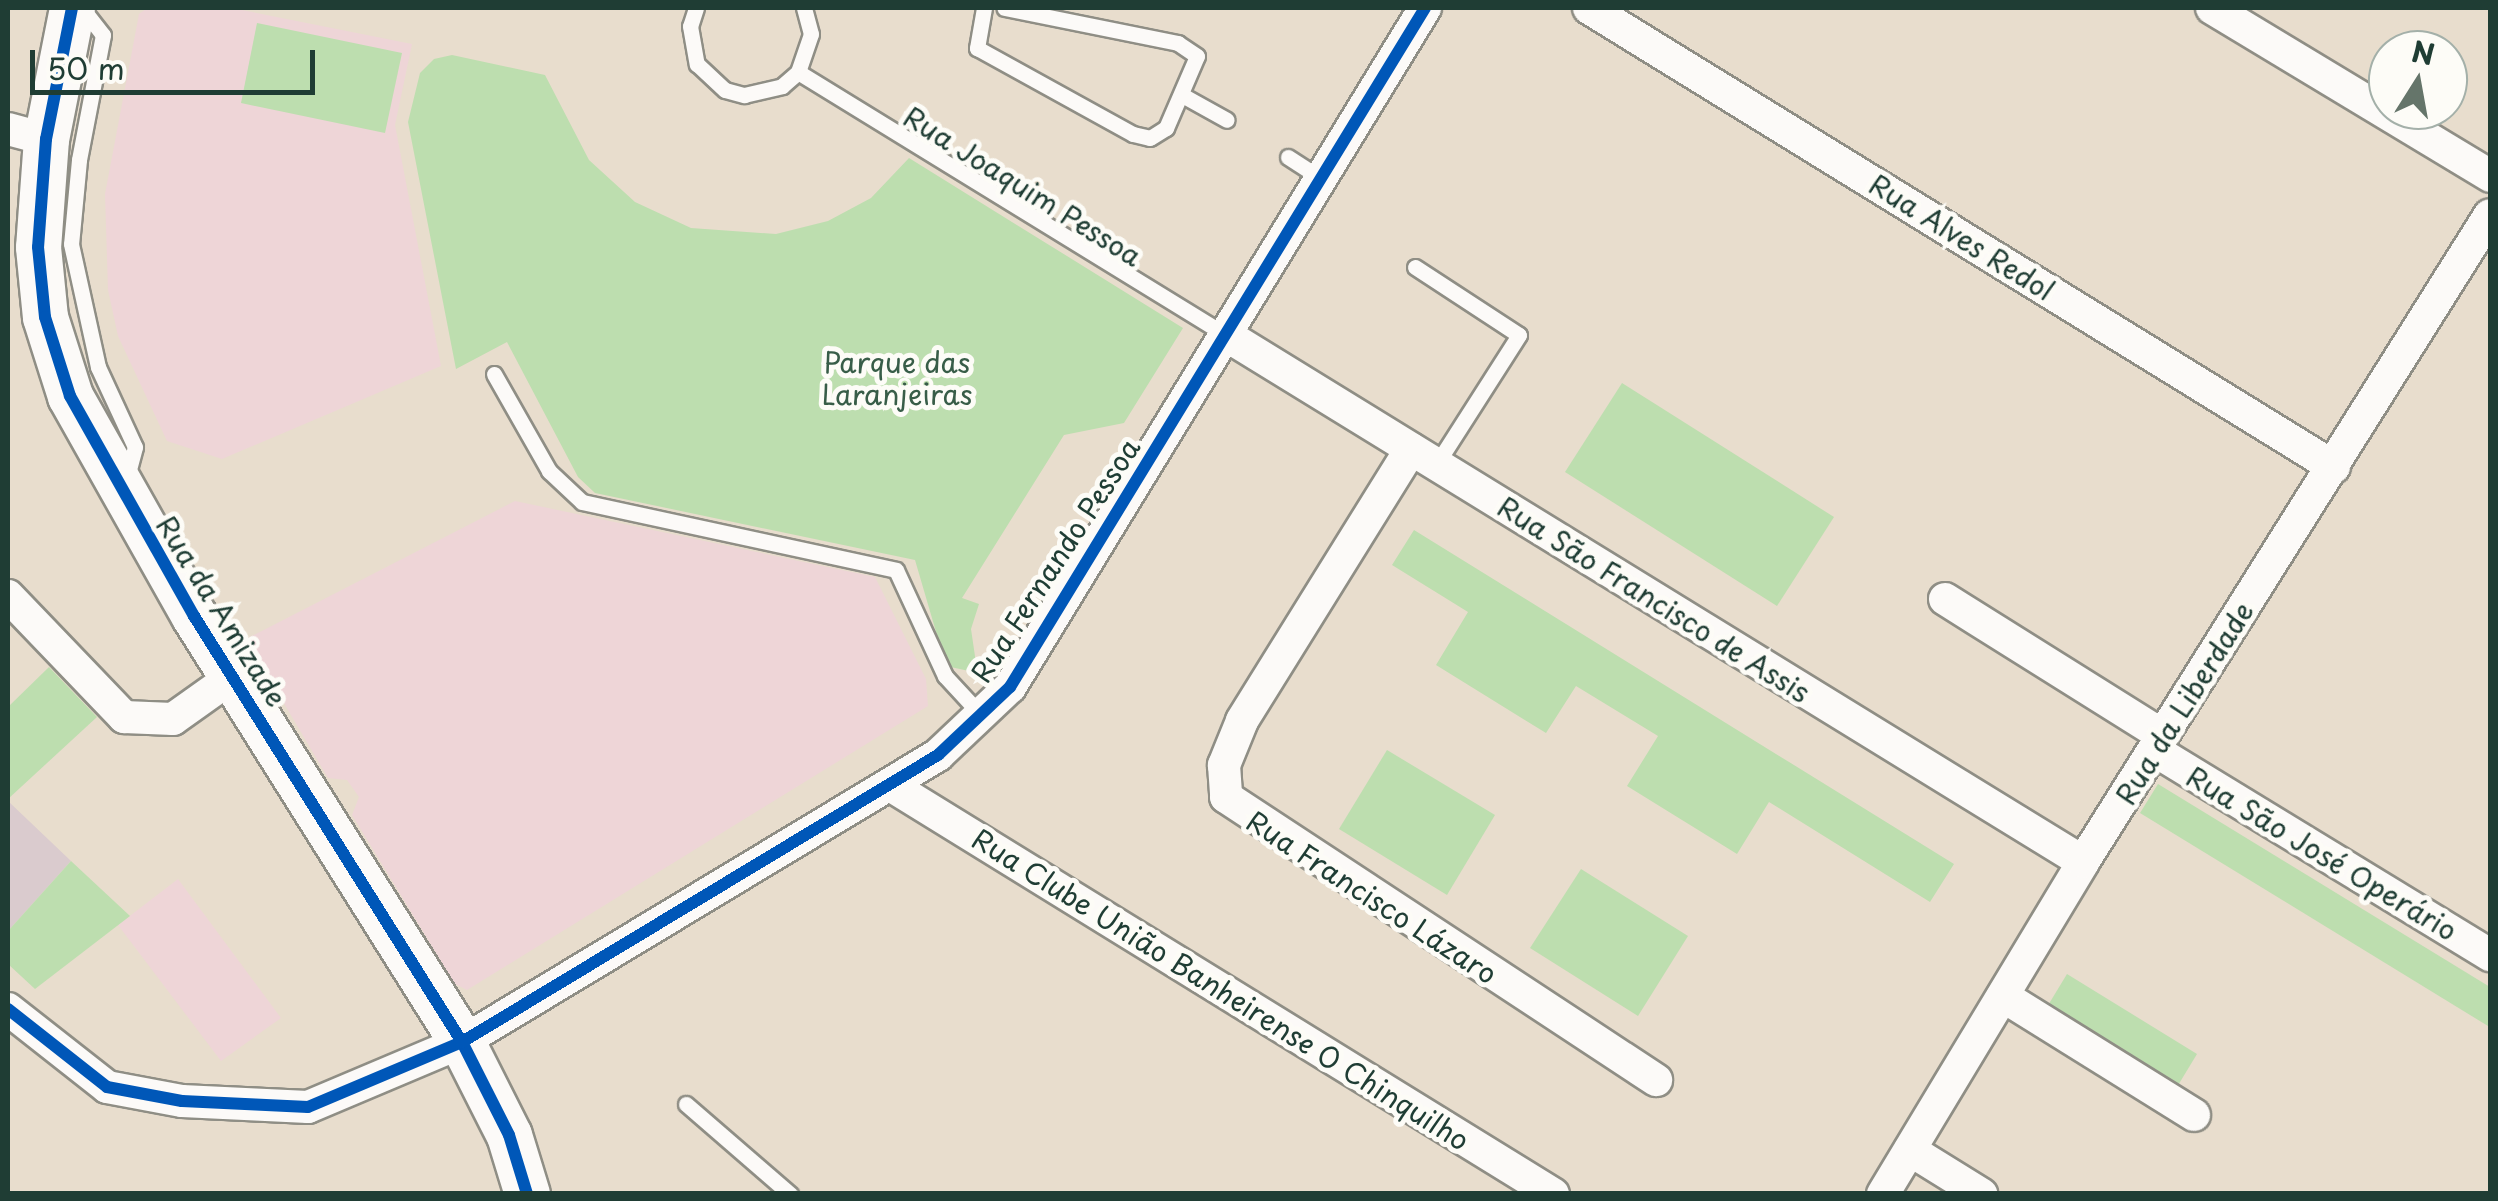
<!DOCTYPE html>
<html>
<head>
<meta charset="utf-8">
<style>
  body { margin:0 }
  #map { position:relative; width:2498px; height:1201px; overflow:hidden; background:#e8ddcd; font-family:"Playpen Sans",sans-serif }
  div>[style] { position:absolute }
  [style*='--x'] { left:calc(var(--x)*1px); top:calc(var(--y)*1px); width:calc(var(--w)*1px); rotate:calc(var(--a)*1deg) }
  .built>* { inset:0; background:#eed5d7 }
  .industrial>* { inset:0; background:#dacbce }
  .green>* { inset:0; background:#bddeaf }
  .roads { filter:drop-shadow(2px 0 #8f8e85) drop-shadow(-2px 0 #8f8e85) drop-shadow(0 2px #8f8e85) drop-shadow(0 -2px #8f8e85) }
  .lane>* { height:15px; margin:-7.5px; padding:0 7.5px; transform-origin:7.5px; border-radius:7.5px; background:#fcfaf8 }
  .street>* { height:32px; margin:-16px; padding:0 16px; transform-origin:16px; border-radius:16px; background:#fcfaf8 }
  .secondary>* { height:45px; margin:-22.5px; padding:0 22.5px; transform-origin:22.5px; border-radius:22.5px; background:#fcfaf8 }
  .cycleway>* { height:12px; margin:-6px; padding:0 6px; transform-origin:6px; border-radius:6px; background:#0057b8 }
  span { translate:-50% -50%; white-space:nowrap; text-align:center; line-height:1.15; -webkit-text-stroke:10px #fdfcf7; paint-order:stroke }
  .street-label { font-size:28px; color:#1f3d34 }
  .park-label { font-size:28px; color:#385d48 }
  .frame { position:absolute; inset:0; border:10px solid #1f3d34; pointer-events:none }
  .north { position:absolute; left:2368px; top:30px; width:100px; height:100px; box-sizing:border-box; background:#fdfcf7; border:2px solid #a4b0a9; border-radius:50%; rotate:11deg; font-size:28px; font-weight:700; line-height:40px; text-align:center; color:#1f3d34 }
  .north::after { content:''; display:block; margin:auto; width:35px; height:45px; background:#65756a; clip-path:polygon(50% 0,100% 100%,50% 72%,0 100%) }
  .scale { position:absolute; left:30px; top:50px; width:285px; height:45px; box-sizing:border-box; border:5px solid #1f3d34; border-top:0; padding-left:12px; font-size:30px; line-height:35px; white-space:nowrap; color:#1f3d34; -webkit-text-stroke:8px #fdfcf7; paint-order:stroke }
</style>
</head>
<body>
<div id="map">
  <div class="built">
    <i style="clip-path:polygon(147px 8px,232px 8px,412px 44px,395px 125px,441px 366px,222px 459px,167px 441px,118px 336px,108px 290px,105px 194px,139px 14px)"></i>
    <i style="clip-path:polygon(515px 501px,875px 577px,926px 679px,928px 706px,467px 990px,455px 984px,352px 815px,359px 797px,347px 780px,328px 778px,246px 639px)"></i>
    <i style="clip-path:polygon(178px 879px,281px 1018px,221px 1061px,118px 925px)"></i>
  </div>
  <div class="industrial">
    <i style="clip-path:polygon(8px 801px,71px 861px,8px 931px)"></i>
  </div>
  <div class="green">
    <i style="clip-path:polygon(257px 23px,402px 53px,385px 133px,241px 103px)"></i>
    <i style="clip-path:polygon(452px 55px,545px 75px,589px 160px,635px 202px,691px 228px,776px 234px,828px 221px,871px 198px,909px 158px,1183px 328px,1124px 423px,1064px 435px,962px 598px,979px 604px,971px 629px,976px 663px,969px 671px,946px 666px,915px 560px,595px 493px,578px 477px,507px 342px,456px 369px,408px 122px,420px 73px,434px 59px)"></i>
    <i style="clip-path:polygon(1622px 383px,1834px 517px,1777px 606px,1565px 472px)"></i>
    <i style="clip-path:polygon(1414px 530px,1954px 864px,1930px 902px,1769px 802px,1737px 854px,1627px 786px,1658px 736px,1576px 686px,1546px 733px,1436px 665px,1468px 612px,1392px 565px)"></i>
    <i style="clip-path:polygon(49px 667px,97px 717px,8px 799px,8px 707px)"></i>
    <i style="clip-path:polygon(1387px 750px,1495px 815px,1447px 895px,1339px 829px)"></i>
    <i style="clip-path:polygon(2158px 784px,2490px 987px,2488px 1026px,2140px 813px)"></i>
    <i style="clip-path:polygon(71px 861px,130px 916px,35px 989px,8px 964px,8px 931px)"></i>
    <i style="clip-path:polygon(1581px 869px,1688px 936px,1638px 1016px,1530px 948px)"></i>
    <i style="clip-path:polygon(2067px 974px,2197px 1054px,2177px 1087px,2047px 1007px)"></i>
  </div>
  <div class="roads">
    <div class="lane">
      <i style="--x:82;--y:8;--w:34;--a:52"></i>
      <i style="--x:103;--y:35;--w:127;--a:100.9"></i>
      <i style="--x:79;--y:160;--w:84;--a:95.4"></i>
      <i style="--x:71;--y:244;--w:126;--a:77.6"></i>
      <i style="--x:98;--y:367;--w:88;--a:65.2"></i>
      <i style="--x:135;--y:447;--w:31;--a:105"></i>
      <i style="--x:696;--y:8;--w:19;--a:108"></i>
      <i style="--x:690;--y:26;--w:39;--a:80"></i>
      <i style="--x:697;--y:64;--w:38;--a:43"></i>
      <i style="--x:725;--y:90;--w:20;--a:15"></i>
      <i style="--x:744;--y:95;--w:39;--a:-13"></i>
      <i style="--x:782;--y:86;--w:21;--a:-41"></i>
      <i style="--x:798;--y:72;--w:40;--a:-71.1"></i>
      <i style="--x:811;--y:34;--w:27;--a:-105"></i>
      <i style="--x:984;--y:8;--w:41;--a:99.9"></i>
      <i style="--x:977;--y:48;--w:178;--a:28.9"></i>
      <i style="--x:1133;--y:134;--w:17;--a:13"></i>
      <i style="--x:1150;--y:138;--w:19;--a:-32"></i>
      <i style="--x:1166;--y:128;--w:78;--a:-66.7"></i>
      <i style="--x:1197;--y:56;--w:23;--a:-146"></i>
      <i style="--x:1178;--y:43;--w:177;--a:-168.6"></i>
      <i style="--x:798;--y:72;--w:502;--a:31.57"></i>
      <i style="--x:1182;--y:95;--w:51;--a:29.1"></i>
      <i style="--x:1288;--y:157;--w:38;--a:33"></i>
      <i style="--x:1415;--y:267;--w:124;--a:33.2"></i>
      <i style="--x:1519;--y:335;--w:154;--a:122.6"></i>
      <i style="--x:494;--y:374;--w:112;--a:60.4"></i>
      <i style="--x:549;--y:471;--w:45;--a:43.2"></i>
      <i style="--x:582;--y:502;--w:321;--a:12.2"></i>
      <i style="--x:896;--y:570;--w:117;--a:65.2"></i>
      <i style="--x:945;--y:676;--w:54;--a:47.2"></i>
      <i style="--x:686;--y:1104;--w:138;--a:40.9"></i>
    </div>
    <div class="street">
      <i style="--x:1589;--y:8;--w:875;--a:31.64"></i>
      <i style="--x:2212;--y:8;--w:325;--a:31.1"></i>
      <i style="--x:8;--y:129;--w:39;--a:15"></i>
      <i style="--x:1226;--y:335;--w:1006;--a:31.59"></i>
      <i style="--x:1411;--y:449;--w:320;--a:121.9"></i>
      <i style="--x:1242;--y:721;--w:48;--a:112.2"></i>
      <i style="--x:1224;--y:765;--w:32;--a:86"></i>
      <i style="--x:1226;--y:797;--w:515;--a:33.35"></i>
      <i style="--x:8;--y:596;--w:168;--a:46.2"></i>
      <i style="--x:124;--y:717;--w:49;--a:2.3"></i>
      <i style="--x:173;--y:719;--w:72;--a:-35.4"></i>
      <i style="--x:1945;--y:599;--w:257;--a:32.1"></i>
      <i style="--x:2154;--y:750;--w:394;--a:31.4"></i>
      <i style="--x:890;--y:785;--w:779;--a:31.67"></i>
      <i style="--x:2003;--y:996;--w:225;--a:31.9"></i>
      <i style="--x:8;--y:1009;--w:126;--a:38.2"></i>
      <i style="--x:107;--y:1087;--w:76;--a:10.6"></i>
      <i style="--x:182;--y:1101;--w:126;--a:2.7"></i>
      <i style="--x:308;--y:1107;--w:167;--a:-22.9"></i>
      <i style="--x:462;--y:1042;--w:556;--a:-31.09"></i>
      <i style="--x:938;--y:755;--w:99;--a:-43.4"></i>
      <i style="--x:1010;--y:687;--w:796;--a:-58.57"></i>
      <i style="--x:1910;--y:1150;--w:84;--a:31.8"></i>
      <i style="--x:1883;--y:1194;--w:388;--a:-58.9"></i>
      <i style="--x:2083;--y:862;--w:764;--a:-57.83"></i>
    </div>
    <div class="secondary">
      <i style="--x:72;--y:8;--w:134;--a:101.2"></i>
      <i style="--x:46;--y:139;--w:108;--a:94.2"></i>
      <i style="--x:38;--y:247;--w:70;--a:84.3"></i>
      <i style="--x:45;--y:317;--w:83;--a:72.4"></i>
      <i style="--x:70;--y:396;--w:253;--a:60.6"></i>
      <i style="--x:194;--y:616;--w:503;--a:57.83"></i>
      <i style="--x:462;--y:1042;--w:104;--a:63.2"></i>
      <i style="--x:509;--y:1135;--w:62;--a:73"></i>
    </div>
  </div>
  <div class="cycleway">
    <i style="--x:72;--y:8;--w:134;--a:101.2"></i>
    <i style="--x:46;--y:139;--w:108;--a:94.2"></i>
    <i style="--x:38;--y:247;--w:70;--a:84.3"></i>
    <i style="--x:45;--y:317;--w:83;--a:72.4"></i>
    <i style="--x:70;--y:396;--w:253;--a:60.6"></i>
    <i style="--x:194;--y:616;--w:503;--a:57.83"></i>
    <i style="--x:462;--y:1042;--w:104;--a:63.2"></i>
    <i style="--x:509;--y:1135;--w:62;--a:73"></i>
    <i style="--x:8;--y:1009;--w:126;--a:38.2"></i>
    <i style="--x:107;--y:1087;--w:76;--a:10.6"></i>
    <i style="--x:182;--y:1101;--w:126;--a:2.7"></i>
    <i style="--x:308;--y:1107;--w:167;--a:-22.9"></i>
    <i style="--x:462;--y:1042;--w:556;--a:-31.09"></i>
    <i style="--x:938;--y:755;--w:99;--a:-43.4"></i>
    <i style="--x:1010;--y:687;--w:796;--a:-58.57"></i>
  </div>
  <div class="street-label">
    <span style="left:1023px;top:186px;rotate:32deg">Rua Joaquim Pessoa</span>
    <span style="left:1962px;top:237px;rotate:32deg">Rua Alves Redol</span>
    <span style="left:1055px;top:560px;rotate:-57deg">Rua Fernando Pessoa</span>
    <span style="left:1654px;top:599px;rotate:32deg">Rua São Francisco de Assis</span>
    <span style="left:222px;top:611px;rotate:58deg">Rua da Amizade</span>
    <span style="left:2184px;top:703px;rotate:-58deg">Rua da Liberdade</span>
    <span style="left:2322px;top:853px;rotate:31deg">Rua São José Operário</span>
    <span style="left:1372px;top:897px;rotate:33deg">Rua Francisco Lázaro</span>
    <span style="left:1221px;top:989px;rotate:32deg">Rua Clube União Banheirense O Chinquilho</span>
  </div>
  <div class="park-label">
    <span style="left:897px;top:378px">Parque das<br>Laranjeiras</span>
  </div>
  <div class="frame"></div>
  <div class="north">N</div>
  <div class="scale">50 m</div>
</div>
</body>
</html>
